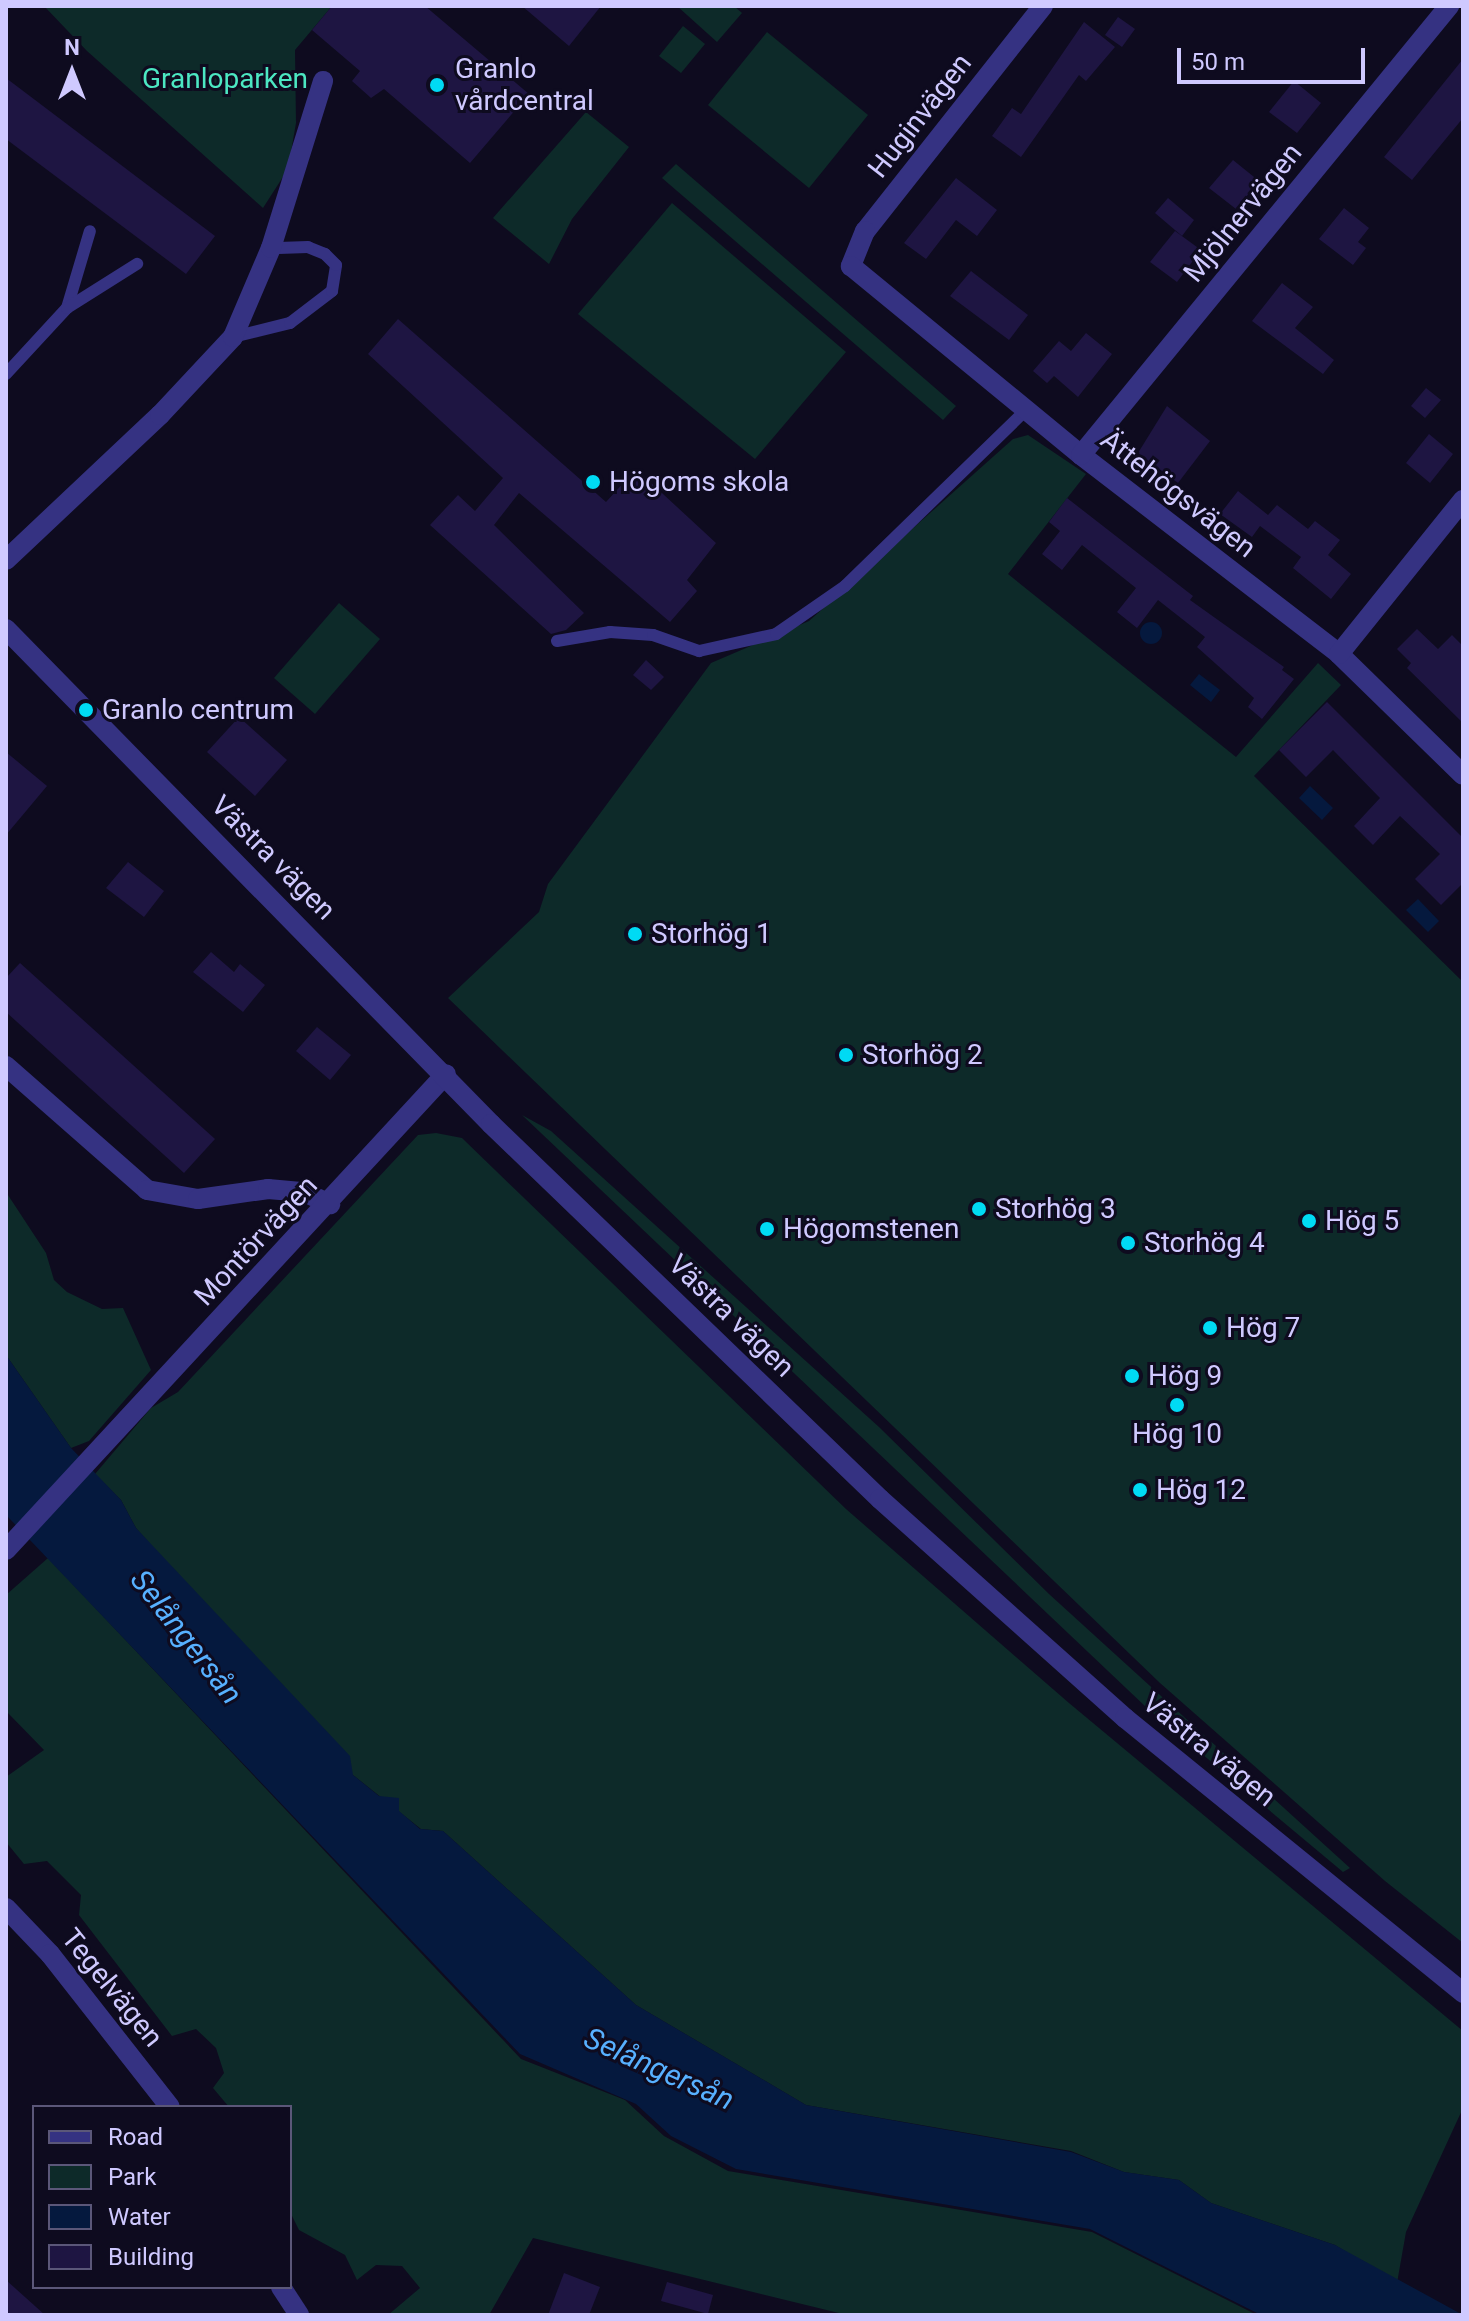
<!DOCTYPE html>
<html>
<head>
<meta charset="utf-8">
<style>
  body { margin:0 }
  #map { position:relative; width:1469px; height:2321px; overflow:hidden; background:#0e0b1f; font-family:Roboto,sans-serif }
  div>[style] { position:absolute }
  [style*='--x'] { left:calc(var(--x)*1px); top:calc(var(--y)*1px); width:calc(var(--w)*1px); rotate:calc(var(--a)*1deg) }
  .green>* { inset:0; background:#0d2a29 }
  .water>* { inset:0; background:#05193e }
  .round { border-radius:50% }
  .building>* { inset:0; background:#1e1542 }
  .service>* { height:12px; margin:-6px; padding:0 6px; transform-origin:6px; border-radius:6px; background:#353282 }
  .minor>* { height:20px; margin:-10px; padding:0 10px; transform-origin:10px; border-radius:10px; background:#353282 }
  .tertiary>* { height:20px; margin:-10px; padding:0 10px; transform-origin:10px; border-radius:10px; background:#353282 }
  .dots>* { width:22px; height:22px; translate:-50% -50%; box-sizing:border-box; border:4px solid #0e0b1f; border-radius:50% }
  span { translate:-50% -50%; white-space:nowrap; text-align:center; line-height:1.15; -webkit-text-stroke:6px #0e0b1f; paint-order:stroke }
  .poi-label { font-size:28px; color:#cfc9ff }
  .left { translate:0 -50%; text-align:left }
  .park-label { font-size:28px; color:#4ce7c2 }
  .street-label { font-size:28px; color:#cfc9ff }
  .water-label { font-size:30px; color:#57b0ff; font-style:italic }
  .frame { position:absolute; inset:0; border:8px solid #cfc9ff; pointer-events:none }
  .legend { position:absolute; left:32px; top:2105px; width:260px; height:184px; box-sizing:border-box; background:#0e0b1f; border:2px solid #5b5779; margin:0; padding:10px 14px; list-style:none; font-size:24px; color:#cfc9ff }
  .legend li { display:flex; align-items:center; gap:16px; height:40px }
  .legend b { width:40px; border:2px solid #5b5779 }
  .north { position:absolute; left:32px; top:32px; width:80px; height:80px; -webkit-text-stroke:6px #0e0b1f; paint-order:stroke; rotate:0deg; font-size:22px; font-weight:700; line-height:32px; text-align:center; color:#cfc9ff }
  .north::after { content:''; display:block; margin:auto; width:28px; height:36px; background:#cfc9ff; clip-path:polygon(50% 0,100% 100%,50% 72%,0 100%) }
  .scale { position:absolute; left:1177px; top:48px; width:188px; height:36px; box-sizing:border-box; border:4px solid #cfc9ff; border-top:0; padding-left:10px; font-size:24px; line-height:28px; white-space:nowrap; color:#cfc9ff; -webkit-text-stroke:6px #0e0b1f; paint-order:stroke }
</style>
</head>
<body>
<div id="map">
  <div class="green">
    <i style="clip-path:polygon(44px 6px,332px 6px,295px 50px,296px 123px,288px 169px,263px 208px,87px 51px)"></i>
    <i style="clip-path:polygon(677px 6px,734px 6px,742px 13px,717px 42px)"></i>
    <i style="clip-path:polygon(683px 26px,705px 44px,681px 73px,659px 56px)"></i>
    <i style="clip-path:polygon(767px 32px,868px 115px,809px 188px,708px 105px)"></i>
    <i style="clip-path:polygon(586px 112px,629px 147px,572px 219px,549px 264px,493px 218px)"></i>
    <i style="clip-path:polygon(676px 164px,956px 406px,943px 420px,662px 178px)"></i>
    <i style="clip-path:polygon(672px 203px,846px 352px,755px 459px,578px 314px)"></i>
    <i style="clip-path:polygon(1028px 435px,1086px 474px,1008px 574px,1236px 757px,1318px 663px,1341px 685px,1254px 776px,1463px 982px,1463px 1943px,1385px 1881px,1160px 1683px,448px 998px,539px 912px,548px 884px,711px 663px,809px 621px,1013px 439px)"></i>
    <i style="clip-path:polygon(339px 603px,380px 639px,315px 714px,274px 678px)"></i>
    <i style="clip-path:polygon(522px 1115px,551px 1131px,879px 1427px,1049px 1594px,1350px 1868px,1343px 1872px,1147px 1708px)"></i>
    <i style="clip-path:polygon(436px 1133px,462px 1138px,846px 1509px,1069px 1703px,1463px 2031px,1463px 2108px,1406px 2232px,1397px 2283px,1335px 2245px,1211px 2203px,1179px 2180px,1124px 2172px,1071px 2151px,806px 2105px,636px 2005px,443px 1831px,421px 1829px,353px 1775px,136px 1528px,121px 1500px,95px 1474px,151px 1408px,178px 1392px,418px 1135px)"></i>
    <i style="clip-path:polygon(6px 1192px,46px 1253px,54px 1280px,67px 1292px,102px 1309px,123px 1308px,151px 1370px,89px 1441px,71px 1448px,6px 1355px)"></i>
    <i style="clip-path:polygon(48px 1558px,521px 2059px,625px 2100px,664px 2136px,728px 2171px,1092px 2232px,1257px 2315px,847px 2315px,533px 2238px,489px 2315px,388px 2315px,420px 2288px,402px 2266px,376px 2265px,357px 2280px,345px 2255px,299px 2230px,290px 2212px,290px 2107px,229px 2107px,213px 2088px,224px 2073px,216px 2048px,196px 2029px,172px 2036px,79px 1915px,81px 1895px,47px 1861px,24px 1864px,6px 1842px,6px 1777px,44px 1750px,6px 1711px,6px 1595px)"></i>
  </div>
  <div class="water">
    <i class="round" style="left:1140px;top:622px;width:22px;height:22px"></i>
    <i style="clip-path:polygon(1199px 674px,1220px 690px,1211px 702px,1190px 685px)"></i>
    <i style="clip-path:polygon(1310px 786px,1333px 808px,1322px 820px,1299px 798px)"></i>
    <i style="clip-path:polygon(1418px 899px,1439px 921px,1428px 932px,1406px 910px)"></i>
    <i style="clip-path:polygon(6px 1355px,71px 1448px,121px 1500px,136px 1528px,350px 1756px,353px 1775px,379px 1796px,399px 1798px,399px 1811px,420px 1829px,443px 1831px,636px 2005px,806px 2105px,1071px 2152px,1124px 2172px,1179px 2180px,1211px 2203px,1335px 2245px,1463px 2315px,1261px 2315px,1090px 2229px,736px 2169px,671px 2136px,636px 2104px,520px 2054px,8px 1517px)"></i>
  </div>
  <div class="building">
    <i style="clip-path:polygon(332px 6px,425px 6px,529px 94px,470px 163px,384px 89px,371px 98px,352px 81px,360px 71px,312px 30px)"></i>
    <i style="clip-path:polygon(522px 6px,601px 6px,569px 46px)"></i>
    <i style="clip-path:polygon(1118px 17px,1135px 29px,1122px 47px,1105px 35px)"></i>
    <i style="clip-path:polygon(1084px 22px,1115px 47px,1086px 81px,1079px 75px,1021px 157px,992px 136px,1012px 108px,1021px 114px)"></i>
    <i style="clip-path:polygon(1463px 59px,1463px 118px,1412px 180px,1384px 157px)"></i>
    <i style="clip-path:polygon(6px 78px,215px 236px,186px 274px,6px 139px)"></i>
    <i style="clip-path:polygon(1294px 81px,1321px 103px,1297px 133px,1269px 112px)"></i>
    <i style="clip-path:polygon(1233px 160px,1259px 181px,1236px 209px,1209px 188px)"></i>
    <i style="clip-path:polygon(956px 178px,997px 210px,977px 236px,956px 220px,926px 259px,904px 243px)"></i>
    <i style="clip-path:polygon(1168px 198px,1194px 220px,1182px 236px,1155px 213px)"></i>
    <i style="clip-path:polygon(1344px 208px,1369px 228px,1358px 242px,1366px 248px,1353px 265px,1319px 239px)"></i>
    <i style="clip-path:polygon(1175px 231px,1201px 250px,1177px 282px,1150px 262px)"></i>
    <i style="clip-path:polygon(971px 271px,1028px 315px,1009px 340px,950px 296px)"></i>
    <i style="clip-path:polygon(1282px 283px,1313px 307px,1295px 328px,1334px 360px,1323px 374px,1252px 321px)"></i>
    <i style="clip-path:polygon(398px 319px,606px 502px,636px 469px,716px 543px,687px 580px,697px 591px,670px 622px,519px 493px,494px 525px,584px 613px,566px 630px,551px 634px,430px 525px,458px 495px,475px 511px,503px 478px,368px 354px)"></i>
    <i style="clip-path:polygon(1086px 333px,1112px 354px,1078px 397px,1054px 376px,1047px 383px,1033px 371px,1059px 341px,1071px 351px)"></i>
    <i style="clip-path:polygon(1426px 388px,1441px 400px,1425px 418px,1411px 406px)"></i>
    <i style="clip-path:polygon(1167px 406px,1210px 441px,1178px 483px,1138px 453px)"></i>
    <i style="clip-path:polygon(1429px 434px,1453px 454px,1430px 483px,1406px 463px)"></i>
    <i style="clip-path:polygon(1238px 491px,1268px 515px,1277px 505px,1308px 529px,1315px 521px,1340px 540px,1328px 555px,1351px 574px,1331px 599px,1293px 568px,1301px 557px,1260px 526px,1252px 537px,1220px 514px)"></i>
    <i style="clip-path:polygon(1067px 498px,1193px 596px,1190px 600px,1284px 667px,1282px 670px,1294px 679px,1262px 719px,1248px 707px,1254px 698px,1197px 647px,1205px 637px,1158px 600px,1137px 628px,1117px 612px,1136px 588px,1082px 545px,1062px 570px,1042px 554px,1060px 531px,1049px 522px)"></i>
    <i style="clip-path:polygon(1417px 629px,1438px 649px,1452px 635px,1463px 646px,1463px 723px,1407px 668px,1411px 663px,1397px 649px)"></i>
    <i style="clip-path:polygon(646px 660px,664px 677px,651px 690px,633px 675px)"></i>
    <i style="clip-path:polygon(1327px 702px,1463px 838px,1463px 883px,1441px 905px,1415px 879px,1440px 854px,1400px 816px,1373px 845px,1354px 826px,1380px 798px,1333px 750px,1306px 777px,1279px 750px)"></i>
    <i style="clip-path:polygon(239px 717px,287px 760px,255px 796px,207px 752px)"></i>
    <i style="clip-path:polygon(6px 752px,47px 786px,6px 835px)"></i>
    <i style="clip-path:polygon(128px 862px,164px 891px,144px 917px,106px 888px)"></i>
    <i style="clip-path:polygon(211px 952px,234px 972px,240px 964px,265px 985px,243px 1012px,193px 972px)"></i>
    <i style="clip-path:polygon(20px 963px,215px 1139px,184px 1173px,6px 1012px,6px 978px)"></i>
    <i style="clip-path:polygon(317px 1027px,351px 1055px,330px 1080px,296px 1051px)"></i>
    <i style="clip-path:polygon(564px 2273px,600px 2287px,589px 2315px,548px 2315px)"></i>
    <i style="clip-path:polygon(6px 2280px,45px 2315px,6px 2315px)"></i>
    <i style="clip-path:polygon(667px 2282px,713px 2295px,708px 2314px,661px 2301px)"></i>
  </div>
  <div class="service">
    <i style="--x:67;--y:308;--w:80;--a:-73.4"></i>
    <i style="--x:233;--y:337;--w:59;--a:-13.8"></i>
    <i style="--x:290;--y:323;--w:53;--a:-37.3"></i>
    <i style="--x:332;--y:291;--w:26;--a:-81"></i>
    <i style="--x:336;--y:265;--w:16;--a:-135"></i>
    <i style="--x:325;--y:254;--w:18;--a:-158"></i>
    <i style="--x:308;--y:247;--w:37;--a:178"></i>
    <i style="--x:6;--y:374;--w:90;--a:-47.3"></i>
    <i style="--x:67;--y:308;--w:83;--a:-32.2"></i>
    <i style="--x:557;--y:641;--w:54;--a:-9.6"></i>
    <i style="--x:610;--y:632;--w:43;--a:4"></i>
    <i style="--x:653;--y:635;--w:49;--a:19.2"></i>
    <i style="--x:699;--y:651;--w:79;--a:-12.4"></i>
    <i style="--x:776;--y:634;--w:84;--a:-34.8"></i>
    <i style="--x:845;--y:586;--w:252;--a:-44.2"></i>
  </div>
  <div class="minor">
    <i style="--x:1043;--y:6;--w:287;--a:128.3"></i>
    <i style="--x:865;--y:231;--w:38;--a:112"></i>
    <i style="--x:851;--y:266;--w:298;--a:39.4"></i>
    <i style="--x:1081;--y:455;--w:326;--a:37.6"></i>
    <i style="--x:1339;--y:654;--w:173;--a:44.3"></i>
    <i style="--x:1081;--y:455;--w:581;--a:-50.66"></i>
    <i style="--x:6;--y:560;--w:212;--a:-43.3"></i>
    <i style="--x:160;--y:415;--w:107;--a:-46.9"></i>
    <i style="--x:233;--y:337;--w:97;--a:-66.9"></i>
    <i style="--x:271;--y:248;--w:175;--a:-72.7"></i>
    <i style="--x:1339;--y:654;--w:198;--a:-51.2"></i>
    <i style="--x:6;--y:1066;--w:188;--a:41.3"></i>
    <i style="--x:147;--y:1190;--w:52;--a:10"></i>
    <i style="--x:198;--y:1199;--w:71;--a:-8.1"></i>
    <i style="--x:268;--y:1189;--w:36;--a:5"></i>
    <i style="--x:304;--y:1192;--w:29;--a:25"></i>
    <i style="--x:6;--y:1550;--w:648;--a:-47.25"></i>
    <i style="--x:6;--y:1908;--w:64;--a:46.3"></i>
    <i style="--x:50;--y:1954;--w:194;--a:51.9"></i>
    <i style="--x:281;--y:2287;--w:33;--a:57"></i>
  </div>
  <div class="tertiary">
    <i style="--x:6;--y:629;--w:693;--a:45.58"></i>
    <i style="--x:491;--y:1124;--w:540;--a:43.95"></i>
    <i style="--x:880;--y:1499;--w:329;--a:41.8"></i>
    <i style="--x:1125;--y:1718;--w:436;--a:39.1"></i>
  </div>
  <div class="dots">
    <i style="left:437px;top:85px;background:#00daf4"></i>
    <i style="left:593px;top:482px;background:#00daf4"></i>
    <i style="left:86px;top:710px;background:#00daf4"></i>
    <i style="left:635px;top:934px;background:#00daf4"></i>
    <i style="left:846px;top:1055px;background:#00daf4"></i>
    <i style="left:979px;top:1209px;background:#00daf4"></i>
    <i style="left:1309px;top:1221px;background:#00daf4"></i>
    <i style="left:767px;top:1229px;background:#00daf4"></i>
    <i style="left:1128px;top:1243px;background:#00daf4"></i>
    <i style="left:1210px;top:1328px;background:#00daf4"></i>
    <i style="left:1132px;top:1376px;background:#00daf4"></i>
    <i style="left:1177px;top:1405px;background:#00daf4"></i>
    <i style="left:1140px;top:1490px;background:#00daf4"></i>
  </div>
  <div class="poi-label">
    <span class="left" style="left:455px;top:85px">Granlo<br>vårdcentral</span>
    <span class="left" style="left:609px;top:482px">Högoms skola</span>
    <span class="left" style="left:102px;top:710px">Granlo centrum</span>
    <span class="left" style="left:651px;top:934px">Storhög 1</span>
    <span class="left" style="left:862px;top:1055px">Storhög 2</span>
    <span class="left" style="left:995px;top:1209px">Storhög 3</span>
    <span class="left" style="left:1325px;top:1221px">Hög 5</span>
    <span class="left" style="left:783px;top:1229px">Högomstenen</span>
    <span class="left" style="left:1144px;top:1243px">Storhög 4</span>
    <span class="left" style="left:1226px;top:1328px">Hög 7</span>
    <span class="left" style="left:1148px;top:1376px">Hög 9</span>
    <span style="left:1177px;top:1434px">Hög 10</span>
    <span class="left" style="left:1156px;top:1490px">Hög 12</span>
  </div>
  <div class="park-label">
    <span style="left:225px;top:79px">Granloparken</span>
  </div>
  <div class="street-label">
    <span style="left:920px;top:116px;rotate:-52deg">Huginvägen</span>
    <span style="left:1243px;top:213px;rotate:-51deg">Mjölnervägen</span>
    <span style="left:1178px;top:494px;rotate:38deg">Ättehögsvägen</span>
    <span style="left:273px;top:858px;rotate:45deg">Västra vägen</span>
    <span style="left:256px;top:1241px;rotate:-47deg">Montörvägen</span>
    <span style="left:731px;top:1316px;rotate:44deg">Västra vägen</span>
    <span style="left:1209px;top:1750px;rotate:39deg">Västra vägen</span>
    <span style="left:112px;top:1988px;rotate:51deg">Tegelvägen</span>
  </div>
  <div class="water-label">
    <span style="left:186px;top:1637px;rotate:52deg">Selångersån</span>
    <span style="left:659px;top:2069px;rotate:24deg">Selångersån</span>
  </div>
  <div class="frame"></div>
  <ul class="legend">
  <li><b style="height:10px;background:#353282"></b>Road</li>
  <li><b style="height:22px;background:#0d2a29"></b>Park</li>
  <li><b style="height:22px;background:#05193e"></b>Water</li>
  <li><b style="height:22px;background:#1e1542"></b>Building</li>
  </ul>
  <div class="north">N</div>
  <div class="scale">50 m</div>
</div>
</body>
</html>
